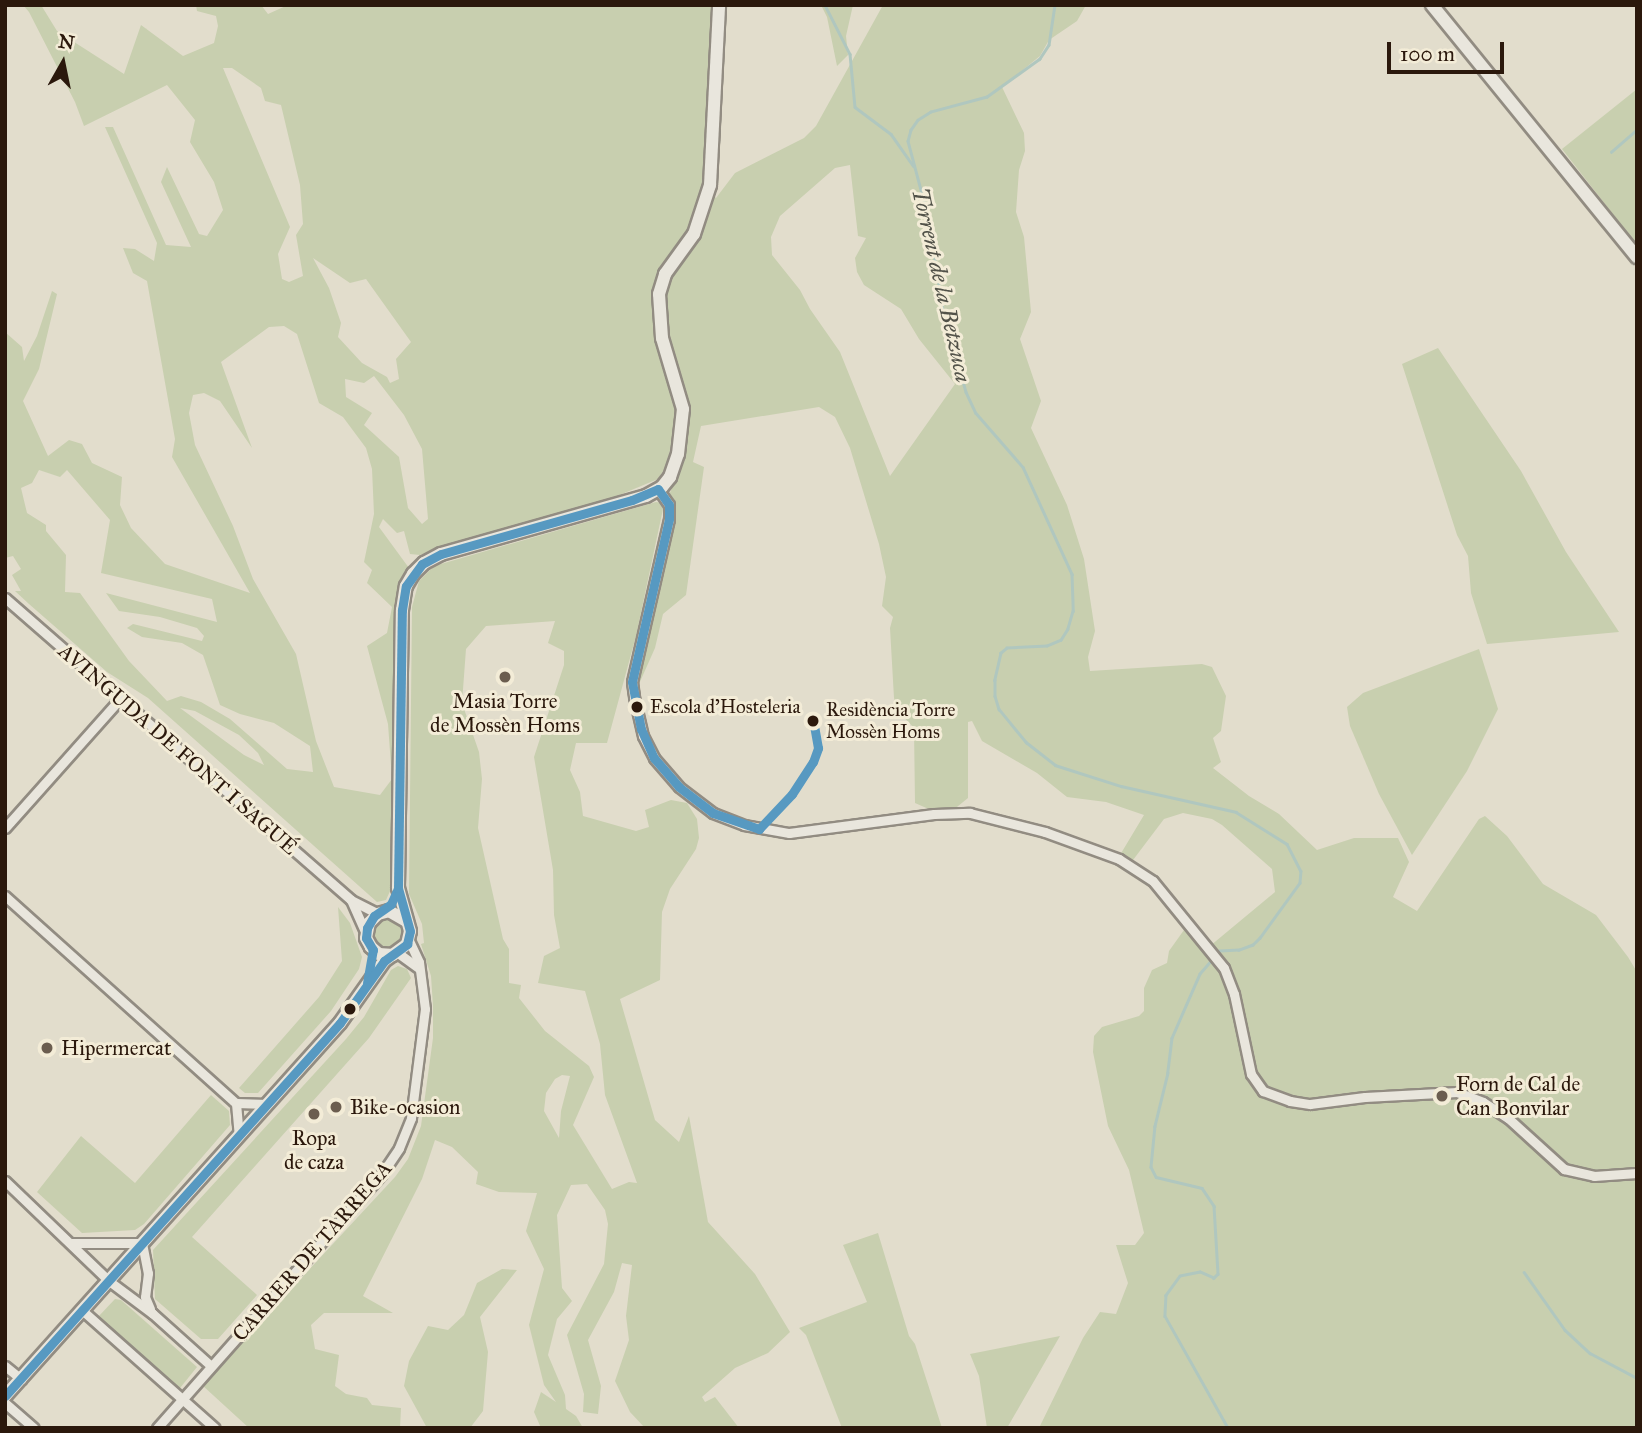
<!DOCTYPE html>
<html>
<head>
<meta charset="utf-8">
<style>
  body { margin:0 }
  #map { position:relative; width:1642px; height:1433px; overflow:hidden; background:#e2ddcc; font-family:"IM FELL Great Primer",serif }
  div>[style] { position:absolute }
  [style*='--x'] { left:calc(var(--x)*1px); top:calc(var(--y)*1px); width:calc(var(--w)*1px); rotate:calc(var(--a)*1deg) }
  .green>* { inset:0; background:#c8cfaf }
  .round { border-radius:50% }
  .stream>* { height:2.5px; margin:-1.25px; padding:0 1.25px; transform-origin:1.25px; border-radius:1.25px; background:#b0c7bf }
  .roads { filter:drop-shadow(2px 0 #928c82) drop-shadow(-2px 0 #928c82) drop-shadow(0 2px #928c82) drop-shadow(0 -2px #928c82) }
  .street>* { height:9px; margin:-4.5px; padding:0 4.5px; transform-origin:4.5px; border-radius:4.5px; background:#e9e6dd }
  .secondary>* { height:12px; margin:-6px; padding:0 6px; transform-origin:6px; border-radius:6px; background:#e9e6dd }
  .bus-1>* { height:9px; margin:-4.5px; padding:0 4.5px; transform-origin:4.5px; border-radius:4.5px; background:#5799c1 }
  .dots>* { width:19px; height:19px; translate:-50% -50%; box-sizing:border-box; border:4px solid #f3ecd7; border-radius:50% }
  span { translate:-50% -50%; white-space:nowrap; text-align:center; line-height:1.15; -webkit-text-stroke:6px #f3ecd7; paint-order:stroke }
  .bus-label { font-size:19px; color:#2b180c }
  .left { translate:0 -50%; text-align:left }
  .poi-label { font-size:21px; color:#2b180c }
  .street-label { font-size:21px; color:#2b180c }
  .water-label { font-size:23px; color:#525249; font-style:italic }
  .frame { position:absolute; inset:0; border:7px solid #2b180c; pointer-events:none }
  .north { position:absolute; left:28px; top:28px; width:70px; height:70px; -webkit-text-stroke:5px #f3ecd7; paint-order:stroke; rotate:9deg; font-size:19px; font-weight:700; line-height:28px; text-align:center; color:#2b180c }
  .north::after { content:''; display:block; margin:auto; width:24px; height:32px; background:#2b180c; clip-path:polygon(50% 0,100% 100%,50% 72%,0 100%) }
  .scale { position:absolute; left:1387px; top:42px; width:117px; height:32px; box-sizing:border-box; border:4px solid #2b180c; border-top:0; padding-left:9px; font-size:21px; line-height:24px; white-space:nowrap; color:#2b180c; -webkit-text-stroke:5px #f3ecd7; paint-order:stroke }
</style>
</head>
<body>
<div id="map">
  <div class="green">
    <i style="clip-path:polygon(evenodd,23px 5px,41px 5px,57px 31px,124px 74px,141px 25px,183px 56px,214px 43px,218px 26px,216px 16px,197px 11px,196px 5px,261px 5px,268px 14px,288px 5px,711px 5px,713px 51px,708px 190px,716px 198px,735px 173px,804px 138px,816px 126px,883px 5px,1086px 5px,1077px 21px,1049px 40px,1040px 56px,1002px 87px,1024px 133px,1025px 151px,1019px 170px,1016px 212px,1024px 237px,1031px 312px,1020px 339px,1041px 401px,1031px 428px,1067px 505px,1084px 559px,1095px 631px,1088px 657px,1090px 671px,1202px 664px,1212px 667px,1226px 696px,1221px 731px,1213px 738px,1221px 762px,1213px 768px,1249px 796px,1279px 814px,1317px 850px,1354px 838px,1398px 838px,1409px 862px,1393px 897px,1417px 911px,1479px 819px,1485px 816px,1507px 836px,1543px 884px,1596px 915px,1628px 957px,1637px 972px,1637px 1428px,1039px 1428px,1083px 1338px,1100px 1312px,1116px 1314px,1128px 1283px,1116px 1245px,1135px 1245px,1144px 1233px,1129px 1170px,1108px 1126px,1093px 1052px,1094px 1036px,1102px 1027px,1139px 1016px,1144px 1011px,1144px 988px,1152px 970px,1167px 963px,1169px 951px,1184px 930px,1204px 951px,1275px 892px,1272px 869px,1222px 825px,1212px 819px,1183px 813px,1164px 819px,1133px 860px,1120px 855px,1144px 815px,1106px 802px,1067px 797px,1037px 773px,982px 741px,972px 721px,968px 722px,968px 798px,952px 811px,931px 810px,915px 803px,914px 728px,897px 710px,894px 698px,890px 628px,893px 617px,882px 606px,886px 577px,879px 544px,850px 448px,835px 417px,819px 407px,701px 426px,693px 462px,704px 467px,686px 595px,663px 614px,655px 648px,639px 684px,674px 505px,669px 495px,683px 462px,688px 428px,664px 318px,663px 299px,668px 282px,694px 244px,653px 295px,653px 322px,660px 352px,676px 399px,677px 418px,667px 465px,658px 479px,593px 506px,467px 539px,420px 555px,410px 554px,404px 531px,397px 533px,383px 519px,379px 527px,409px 568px,399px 582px,395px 608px,391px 889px,386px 900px,377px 902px,148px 698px,107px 672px,29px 604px,15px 591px,21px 591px,12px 575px,21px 569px,13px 556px,5px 558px,5px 332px,22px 347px,24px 361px,37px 336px,52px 291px,57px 294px,39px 369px,23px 401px,48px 456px,69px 440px,82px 444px,92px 463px,122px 477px,120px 505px,131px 528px,165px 564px,250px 593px,172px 457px,175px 439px,147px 281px,133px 273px,123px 248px,135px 249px,154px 261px,157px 243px,105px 127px,113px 127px,166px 245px,191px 247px,161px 182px,167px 167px,199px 234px,207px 236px,223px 210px,214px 182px,190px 142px,195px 120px,167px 85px,84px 126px,75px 102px,29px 12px,23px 5px,223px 68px,232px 68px,261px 88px,265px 101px,281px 105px,300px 185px,303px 224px,296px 235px,303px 276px,289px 282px,282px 279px,278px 254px,290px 227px,223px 68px,23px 5px,850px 165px,858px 236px,866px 238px,855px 258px,857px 272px,864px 285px,901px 309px,919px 339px,955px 384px,890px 476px,840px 352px,810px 309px,800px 290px,772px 255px,771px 237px,780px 216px,835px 168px,850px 165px,23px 5px,313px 258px,350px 283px,366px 279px,411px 342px,396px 359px,399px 379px,390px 383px,387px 377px,362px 363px,338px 337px,341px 323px,329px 288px,313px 258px,23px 5px,284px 326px,297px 334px,319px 403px,343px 417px,366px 448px,372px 469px,374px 514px,364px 562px,372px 570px,367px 583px,392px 607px,387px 633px,367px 646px,388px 724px,392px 779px,380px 795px,334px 787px,316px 741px,296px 654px,253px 579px,233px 526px,195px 445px,189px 413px,193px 395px,204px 393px,220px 401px,252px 448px,221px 362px,269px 327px,284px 326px,23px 5px,374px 376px,404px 415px,422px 449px,428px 519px,422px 524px,408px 508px,399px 457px,364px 425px,372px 413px,346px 397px,345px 379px,364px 383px,374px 376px,23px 5px,39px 470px,60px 477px,67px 470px,110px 520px,101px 573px,212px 599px,217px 622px,106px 593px,119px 611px,160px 617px,197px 628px,204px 636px,202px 641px,133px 624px,127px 628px,142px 637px,182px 643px,203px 655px,220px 705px,240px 714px,274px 723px,310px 746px,313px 772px,287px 769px,230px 719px,201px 702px,181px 696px,167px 701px,129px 661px,80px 593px,65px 592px,66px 555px,46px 531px,46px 525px,27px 513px,21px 488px,32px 483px,39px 470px,23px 5px,180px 708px,195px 711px,239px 735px,258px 753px,264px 765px,244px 755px,180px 708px)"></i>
    <i style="clip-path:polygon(821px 5px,853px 5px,846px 36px,848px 55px,837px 66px,827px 17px)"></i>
    <i style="clip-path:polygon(1637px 89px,1637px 245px,1562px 149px)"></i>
    <i style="clip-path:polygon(1438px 348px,1521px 471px,1566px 552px,1619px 632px,1487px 644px,1471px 593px,1468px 556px,1457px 535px,1402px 364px)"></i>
    <i style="clip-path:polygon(evenodd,656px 502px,662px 503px,663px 509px,636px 636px,607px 743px,576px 743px,570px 770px,580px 792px,583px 816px,636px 831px,649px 827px,645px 810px,671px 800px,687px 803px,697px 819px,699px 838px,696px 849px,670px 889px,662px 912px,660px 980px,620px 999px,655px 1120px,679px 1142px,689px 1116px,708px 1222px,755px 1274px,790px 1332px,768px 1353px,735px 1368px,702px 1397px,705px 1402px,715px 1397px,739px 1428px,645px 1428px,630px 1412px,615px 1381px,629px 1340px,626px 1316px,632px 1265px,622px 1263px,614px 1292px,588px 1340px,601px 1386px,598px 1414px,583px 1412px,584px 1394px,567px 1335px,604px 1264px,608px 1224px,605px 1210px,587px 1184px,571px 1185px,557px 1215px,562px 1288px,572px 1301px,557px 1319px,548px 1355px,565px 1395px,566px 1409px,576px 1416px,583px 1428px,541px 1428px,534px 1412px,541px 1392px,556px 1402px,544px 1385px,529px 1325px,544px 1269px,526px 1231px,537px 1193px,499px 1192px,476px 1184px,478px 1172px,452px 1147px,435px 1140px,422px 1179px,363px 1296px,393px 1313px,324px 1313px,311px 1325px,315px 1349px,339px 1355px,335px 1386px,346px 1394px,367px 1398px,372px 1405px,401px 1408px,400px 1428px,249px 1428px,202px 1385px,395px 1177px,408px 1159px,421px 1126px,433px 1038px,433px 1006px,431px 976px,421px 944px,424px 943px,422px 924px,409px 894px,412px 607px,419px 581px,434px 566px,656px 502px,555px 621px,548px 643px,564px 651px,564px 665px,534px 757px,553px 870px,554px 915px,560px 948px,544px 956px,538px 983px,585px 991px,600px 1044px,605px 1095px,637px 1183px,629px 1182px,612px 1189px,573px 1125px,594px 1077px,589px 1066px,545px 1031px,519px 998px,521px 985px,509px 983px,509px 949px,503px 939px,478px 828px,482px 779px,479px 752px,462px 703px,466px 649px,486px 626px,555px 621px,656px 502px,562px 1075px,570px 1076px,561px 1111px,559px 1138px,544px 1111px,546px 1093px,555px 1079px,562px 1075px)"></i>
    <i style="clip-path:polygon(1479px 649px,1498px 709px,1467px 771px,1412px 855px,1379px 794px,1350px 726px,1347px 707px,1363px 693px)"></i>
    <i style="clip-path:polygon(338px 907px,350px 923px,362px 957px,359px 969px,331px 1011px,258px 1093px,245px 1093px,239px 1088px,319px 997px,342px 961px)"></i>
    <i class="round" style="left:372px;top:917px;width:32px;height:32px"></i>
    <i style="clip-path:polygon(398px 966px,407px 969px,411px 978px,369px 1038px,192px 1237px,257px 1295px,218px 1339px,201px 1339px,155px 1299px,153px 1250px,346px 1039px,364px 1017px,391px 970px)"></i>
    <i style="clip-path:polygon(211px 1095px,229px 1111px,230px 1125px,144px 1224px,135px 1230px,82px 1233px,37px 1192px,81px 1136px,135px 1183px)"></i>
    <i style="clip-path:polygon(878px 1233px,909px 1336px,915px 1344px,942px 1428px,842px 1428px,806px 1335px,799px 1328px,867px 1302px,843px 1245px)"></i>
    <i style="clip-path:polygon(502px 1269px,517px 1270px,480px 1317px,488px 1352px,483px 1411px,470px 1428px,427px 1428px,404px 1386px,409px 1361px,428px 1326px,448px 1330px,464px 1315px,477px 1283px)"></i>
    <i style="clip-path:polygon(115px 1299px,121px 1300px,197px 1367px,180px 1388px,98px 1317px)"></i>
    <i style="clip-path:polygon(1060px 1336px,1007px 1428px,987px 1428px,979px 1376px,970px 1354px)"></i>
  </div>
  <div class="stream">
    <i style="--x:825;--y:5;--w:55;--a:63"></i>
    <i style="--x:850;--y:54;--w:53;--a:84.6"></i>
    <i style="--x:855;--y:107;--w:45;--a:36.9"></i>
    <i style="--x:891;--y:134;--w:39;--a:55"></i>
    <i style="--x:1055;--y:5;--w:40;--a:98.5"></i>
    <i style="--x:1049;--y:45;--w:17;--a:123"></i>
    <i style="--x:1040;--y:59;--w:65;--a:144.4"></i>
    <i style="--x:987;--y:97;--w:58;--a:165"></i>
    <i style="--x:931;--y:112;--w:15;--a:148"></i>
    <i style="--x:918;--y:120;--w:12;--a:125"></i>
    <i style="--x:911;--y:130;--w:11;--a:105"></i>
    <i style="--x:908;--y:141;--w:78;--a:75.1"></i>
    <i style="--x:928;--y:216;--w:95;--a:80.9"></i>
    <i style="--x:943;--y:310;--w:85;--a:74.3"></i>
    <i style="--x:966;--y:392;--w:23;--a:65"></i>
    <i style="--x:976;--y:413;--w:72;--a:49"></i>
    <i style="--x:1023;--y:467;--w:118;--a:65.4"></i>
    <i style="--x:1072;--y:574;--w:37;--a:88"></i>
    <i style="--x:1073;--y:611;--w:19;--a:106"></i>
    <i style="--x:1068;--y:629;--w:13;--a:122"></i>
    <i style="--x:1061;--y:640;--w:15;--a:157"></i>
    <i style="--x:1047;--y:646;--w:40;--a:177.1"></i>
    <i style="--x:1007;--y:648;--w:8;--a:140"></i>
    <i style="--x:1001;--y:653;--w:28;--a:103"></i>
    <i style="--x:995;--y:680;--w:16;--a:90"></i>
    <i style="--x:995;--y:696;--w:14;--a:73"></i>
    <i style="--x:999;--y:709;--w:43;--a:50.7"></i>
    <i style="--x:1026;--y:742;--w:37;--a:38"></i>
    <i style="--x:1055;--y:765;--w:69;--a:17.7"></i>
    <i style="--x:1121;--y:786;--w:118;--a:12.7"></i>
    <i style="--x:1236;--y:812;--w:60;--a:32.1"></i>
    <i style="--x:1287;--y:844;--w:30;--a:63"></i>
    <i style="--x:1301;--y:871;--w:12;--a:95"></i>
    <i style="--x:1300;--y:883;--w:68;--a:126"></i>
    <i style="--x:1260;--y:938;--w:10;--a:135"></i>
    <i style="--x:1253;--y:945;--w:15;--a:160"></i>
    <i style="--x:1239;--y:950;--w:19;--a:177"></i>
    <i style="--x:1220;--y:951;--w:30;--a:131"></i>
    <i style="--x:1200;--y:974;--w:70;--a:113.6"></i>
    <i style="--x:1172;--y:1038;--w:35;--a:97"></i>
    <i style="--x:1168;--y:1073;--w:55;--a:103.8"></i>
    <i style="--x:1155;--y:1126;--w:41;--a:95.6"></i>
    <i style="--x:1151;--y:1167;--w:11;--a:63"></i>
    <i style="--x:1156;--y:1177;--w:47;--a:13.4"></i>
    <i style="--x:1202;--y:1188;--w:22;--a:56"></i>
    <i style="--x:1214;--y:1206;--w:68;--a:86.6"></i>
    <i style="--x:1218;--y:1274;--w:6;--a:135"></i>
    <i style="--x:1214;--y:1278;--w:15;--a:-157"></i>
    <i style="--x:1200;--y:1272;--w:20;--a:169"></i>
    <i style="--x:1180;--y:1276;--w:24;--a:126"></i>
    <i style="--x:1166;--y:1295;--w:21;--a:93"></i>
    <i style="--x:1165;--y:1316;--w:129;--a:60.6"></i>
    <i style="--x:1611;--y:152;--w:35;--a:-41"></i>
    <i style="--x:1524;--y:1272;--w:71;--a:54.7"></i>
    <i style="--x:1565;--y:1330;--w:34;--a:43"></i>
    <i style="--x:1590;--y:1353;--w:53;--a:28"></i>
  </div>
  <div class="roads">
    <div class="street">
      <i style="--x:658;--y:489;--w:19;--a:55"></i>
      <i style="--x:669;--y:505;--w:14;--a:90"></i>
      <i style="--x:669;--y:519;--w:167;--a:102.8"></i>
      <i style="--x:632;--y:682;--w:15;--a:82"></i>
      <i style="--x:634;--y:697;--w:40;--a:77"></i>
      <i style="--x:643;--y:736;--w:25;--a:63"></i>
      <i style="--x:654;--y:758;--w:38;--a:49"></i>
      <i style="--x:679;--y:787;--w:43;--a:37.4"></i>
      <i style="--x:713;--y:813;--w:33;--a:21"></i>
      <i style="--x:744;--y:825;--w:46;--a:10.1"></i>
      <i style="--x:789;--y:833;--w:146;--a:-7.5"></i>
      <i style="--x:934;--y:814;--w:36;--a:-2"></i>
      <i style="--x:970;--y:813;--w:77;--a:14.2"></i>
      <i style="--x:1045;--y:832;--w:79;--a:20"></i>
      <i style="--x:1119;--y:859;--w:40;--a:32.9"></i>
      <i style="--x:1153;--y:881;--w:112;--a:50.8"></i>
      <i style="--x:1224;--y:968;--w:28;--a:69"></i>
      <i style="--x:1234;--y:994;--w:82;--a:78"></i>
      <i style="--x:1251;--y:1074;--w:21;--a:55"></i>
      <i style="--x:1263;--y:1091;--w:29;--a:20"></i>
      <i style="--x:1290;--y:1101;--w:20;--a:9"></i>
      <i style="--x:1310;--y:1104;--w:55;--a:-7.3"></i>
      <i style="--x:1365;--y:1097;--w:92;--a:-3.1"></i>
      <i style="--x:1457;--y:1092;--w:28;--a:21"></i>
      <i style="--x:1483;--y:1102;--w:30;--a:33"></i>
      <i style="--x:1508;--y:1118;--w:76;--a:42.3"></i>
      <i style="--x:1564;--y:1169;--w:31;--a:13"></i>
      <i style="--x:1594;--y:1176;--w:43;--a:-4"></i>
      <i style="--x:5;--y:598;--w:459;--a:41.1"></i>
      <i style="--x:351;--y:900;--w:30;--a:27"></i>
      <i style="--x:5;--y:828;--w:173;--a:-48.3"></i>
      <i style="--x:5;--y:896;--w:310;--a:41.9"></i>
      <i style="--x:236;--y:1103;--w:31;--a:2"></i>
      <i style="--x:351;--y:900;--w:36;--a:66"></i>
      <i style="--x:398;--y:953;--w:26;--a:36"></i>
      <i style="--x:236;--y:1103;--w:32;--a:85"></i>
      <i style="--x:5;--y:1181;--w:144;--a:43.9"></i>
      <i style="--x:109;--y:1281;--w:54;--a:36.7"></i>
      <i style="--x:152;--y:1313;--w:79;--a:41.9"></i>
      <i style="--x:72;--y:1243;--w:70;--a:0"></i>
      <i style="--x:142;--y:1243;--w:31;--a:79"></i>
      <i style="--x:148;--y:1273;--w:24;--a:97"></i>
      <i style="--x:145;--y:1297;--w:13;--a:67"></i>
      <i style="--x:83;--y:1311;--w:176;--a:41.6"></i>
      <i style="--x:5;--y:1366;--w:21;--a:39"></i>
      <i style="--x:5;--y:1403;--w:38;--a:41"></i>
      <i style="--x:157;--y:1428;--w:338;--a:-48.5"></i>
      <i style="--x:381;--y:1175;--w:32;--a:-56"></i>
      <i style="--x:399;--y:1148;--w:32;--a:-68"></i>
      <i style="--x:411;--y:1118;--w:110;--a:-82.7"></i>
      <i style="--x:425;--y:1009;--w:47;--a:-97.3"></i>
      <i style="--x:419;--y:962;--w:23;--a:-115"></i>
    </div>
    <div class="secondary">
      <i style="--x:1432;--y:5;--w:325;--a:50.9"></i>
      <i style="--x:393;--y:955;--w:14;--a:-176"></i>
      <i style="--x:379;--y:954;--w:11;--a:-139"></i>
      <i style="--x:371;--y:947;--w:10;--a:-119"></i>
      <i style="--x:366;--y:938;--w:15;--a:-79"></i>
      <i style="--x:369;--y:923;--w:13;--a:-45"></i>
      <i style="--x:378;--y:914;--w:11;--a:-15"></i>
      <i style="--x:389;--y:911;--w:20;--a:30"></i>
      <i style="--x:5;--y:1396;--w:501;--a:-48.07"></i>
      <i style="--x:340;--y:1023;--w:76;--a:-54.6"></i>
      <i style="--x:384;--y:961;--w:29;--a:-36"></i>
      <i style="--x:407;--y:944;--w:13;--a:-77"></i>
      <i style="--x:410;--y:931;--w:45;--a:-105.6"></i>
      <i style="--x:398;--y:888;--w:278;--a:-89.2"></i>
      <i style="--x:402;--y:610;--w:24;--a:-81"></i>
      <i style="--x:406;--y:586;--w:14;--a:-60"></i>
      <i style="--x:413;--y:574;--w:16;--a:-45"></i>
      <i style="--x:424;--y:563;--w:19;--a:-28"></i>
      <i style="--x:441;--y:554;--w:213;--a:-15.8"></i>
      <i style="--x:646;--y:496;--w:18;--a:-29"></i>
      <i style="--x:662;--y:487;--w:13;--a:-51"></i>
      <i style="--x:670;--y:477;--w:24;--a:-71"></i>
      <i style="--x:678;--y:454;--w:45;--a:-83.7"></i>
      <i style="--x:683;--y:409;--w:74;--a:-106.5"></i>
      <i style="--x:662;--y:338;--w:44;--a:-93.9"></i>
      <i style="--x:659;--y:294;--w:21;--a:-73"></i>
      <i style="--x:665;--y:274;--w:49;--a:-54.1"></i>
      <i style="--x:694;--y:234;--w:52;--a:-71.9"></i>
      <i style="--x:710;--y:185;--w:180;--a:-87.1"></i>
    </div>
  </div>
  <div class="bus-1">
    <i style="--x:367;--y:983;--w:34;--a:-80"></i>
    <i style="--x:373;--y:950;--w:14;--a:-120"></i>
    <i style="--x:366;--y:938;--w:10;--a:-84"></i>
    <i style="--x:367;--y:928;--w:14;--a:-60"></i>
    <i style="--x:374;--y:916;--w:21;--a:-35"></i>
    <i style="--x:391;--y:904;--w:17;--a:-66"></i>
    <i style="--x:5;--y:1396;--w:501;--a:-48.07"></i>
    <i style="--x:340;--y:1023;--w:76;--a:-54.6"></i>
    <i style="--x:384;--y:961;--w:29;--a:-36"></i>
    <i style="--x:407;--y:944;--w:13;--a:-77"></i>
    <i style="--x:410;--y:931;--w:45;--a:-105.6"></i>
    <i style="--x:398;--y:888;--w:278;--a:-89.2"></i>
    <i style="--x:402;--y:610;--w:24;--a:-81"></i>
    <i style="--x:406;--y:586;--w:27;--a:-54"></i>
    <i style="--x:422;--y:564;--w:21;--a:-28"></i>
    <i style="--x:441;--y:554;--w:198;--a:-15.8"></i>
    <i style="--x:632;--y:500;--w:28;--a:-23"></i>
    <i style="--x:658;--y:489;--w:19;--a:55"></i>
    <i style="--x:669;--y:505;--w:14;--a:90"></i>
    <i style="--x:669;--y:519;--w:167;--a:102.8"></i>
    <i style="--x:632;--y:682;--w:48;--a:79.2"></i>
    <i style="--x:641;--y:729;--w:32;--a:66"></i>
    <i style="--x:654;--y:758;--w:38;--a:49"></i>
    <i style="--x:679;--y:787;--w:43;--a:37.4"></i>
    <i style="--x:713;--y:813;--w:49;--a:19.2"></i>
    <i style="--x:759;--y:829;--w:48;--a:-46.7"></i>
    <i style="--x:792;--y:794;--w:38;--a:-57"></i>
    <i style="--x:813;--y:762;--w:15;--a:-70"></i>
    <i style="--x:818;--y:748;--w:27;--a:-100"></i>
  </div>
  <div class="dots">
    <i style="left:505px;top:677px;background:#6b5d4f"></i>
    <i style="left:637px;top:707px;background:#2b180c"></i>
    <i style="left:813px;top:721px;background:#2b180c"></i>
    <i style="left:350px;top:1009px;background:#2b180c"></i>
    <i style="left:47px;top:1048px;background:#6b5d4f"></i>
    <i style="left:1442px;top:1096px;background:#6b5d4f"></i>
    <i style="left:336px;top:1107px;background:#6b5d4f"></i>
    <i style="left:314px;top:1114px;background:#6b5d4f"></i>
  </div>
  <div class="bus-label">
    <span class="left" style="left:650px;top:707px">Escola d'Hosteleria</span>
    <span class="left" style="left:826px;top:721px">Residència Torre<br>Mossèn Homs</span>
  </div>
  <div class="poi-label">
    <span style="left:505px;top:713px">Masia Torre<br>de Mossèn Homs</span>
    <span class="left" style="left:61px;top:1048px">Hipermercat</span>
    <span class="left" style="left:1456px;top:1096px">Forn de Cal de<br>Can Bonvilar</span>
    <span class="left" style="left:350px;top:1107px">Bike-ocasion</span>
    <span style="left:314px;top:1150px">Ropa<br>de caza</span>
  </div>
  <div class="street-label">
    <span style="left:178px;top:749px;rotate:41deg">AVINGUDA DE FONT I SAGUÉ</span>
    <span style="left:312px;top:1251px;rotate:-49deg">CARRER DE TÀRREGA</span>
  </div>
  <div class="water-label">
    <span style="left:942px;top:285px;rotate:77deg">Torrent de la Betzuca</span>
  </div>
  <div class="frame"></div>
  <div class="north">N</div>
  <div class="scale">100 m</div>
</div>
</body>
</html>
